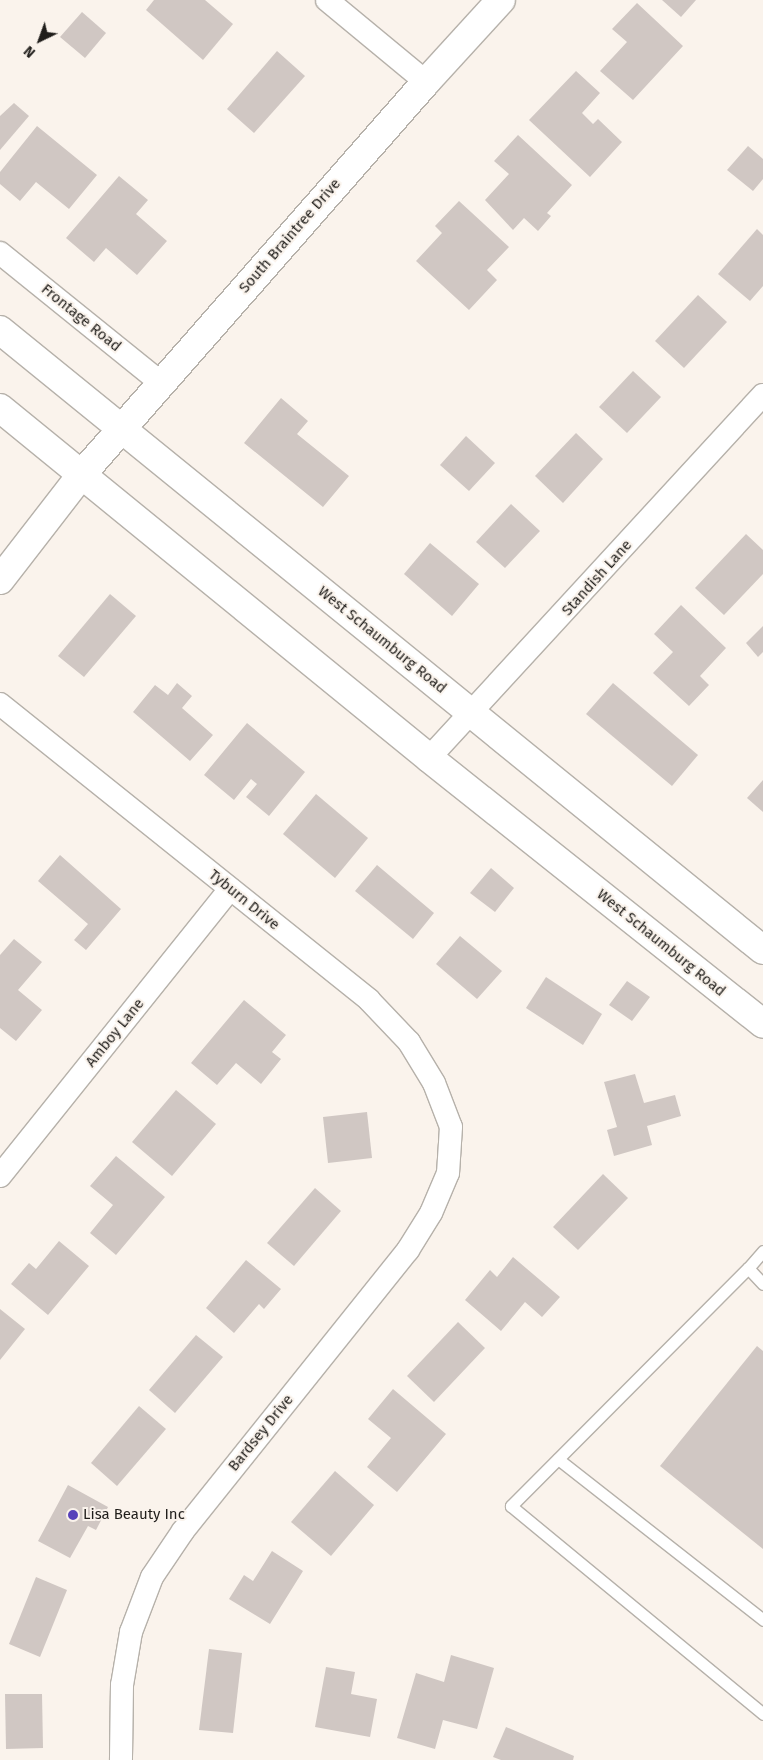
<!DOCTYPE html>
<html>
<head>
<meta charset="utf-8">
<style>
  body { margin:0 }
  #map { position:relative; width:763px; height:1760px; overflow:hidden; background:#faf3ec; font-family:"Fira Sans",sans-serif }
  div>[style] { position:absolute }
  [style*='--x'] { left:calc(var(--x)*1px); top:calc(var(--y)*1px); width:calc(var(--w)*1px); rotate:calc(var(--a)*1deg) }
  .building>* { inset:0; background:#d0c7c3 }
  .roads { filter:drop-shadow(1px 0 #b6b1aa) drop-shadow(-1px 0 #b6b1aa) drop-shadow(0 1px #b6b1aa) drop-shadow(0 -1px #b6b1aa) }
  .lane>* { height:11px; margin:-5.5px; padding:0 5.5px; transform-origin:5.5px; border-radius:5.5px; background:#fff }
  .street>* { height:22px; margin:-11px; padding:0 11px; transform-origin:11px; border-radius:11px; background:#fff }
  .secondary>* { height:28px; margin:-14px; padding:0 14px; transform-origin:14px; border-radius:14px; background:#fff }
  .dots>* { width:14px; height:14px; translate:-50% -50%; box-sizing:border-box; border:2px solid #faf3ec; border-radius:50% }
  span { translate:-50% -50%; white-space:nowrap; text-align:center; line-height:1.15; -webkit-text-stroke:4px #faf3ec; paint-order:stroke }
  .street-label { font-size:15px; color:#201e1b }
  .poi-label { font-size:15px; color:#201e1b }
  .left { translate:0 -50%; text-align:left }
  .north { position:absolute; left:15px; top:15px; width:50px; height:50px; -webkit-text-stroke:4px #faf3ec; paint-order:stroke; rotate:222deg; font-size:14px; font-weight:700; line-height:20px; text-align:center; color:#201e1b }
  .north::after { content:''; display:block; margin:auto; width:18px; height:22px; background:#201e1b; clip-path:polygon(50% 0,100% 100%,50% 72%,0 100%) }
</style>
</head>
<body>
<div id="map">
  <div class="building">
    <i style="clip-path:polygon(154px 0,205px 0,233px 24px,203px 60px,146px 10px)"></i>
    <i style="clip-path:polygon(662px 0,696px 0,681px 17px)"></i>
    <i style="clip-path:polygon(637px 3px,683px 46px,633px 100px,600px 71px,627px 42px,612px 29px)"></i>
    <i style="clip-path:polygon(82px 12px,106px 33px,85px 58px,60px 37px)"></i>
    <i style="clip-path:polygon(277px 51px,305px 76px,254px 133px,227px 109px)"></i>
    <i style="clip-path:polygon(576px 71px,600px 93px,582px 113px,593px 124px,598px 119px,622px 142px,590px 177px,529px 120px)"></i>
    <i style="clip-path:polygon(14px 103px,29px 116px,0 150px,0 116px)"></i>
    <i style="clip-path:polygon(37px 126px,97px 175px,69px 209px,36px 182px,20px 201px,0 184px,0 172px)"></i>
    <i style="clip-path:polygon(518px 135px,572px 185px,547px 213px,551px 216px,538px 231px,524px 218px,513px 230px,485px 200px,509px 174px,494px 161px)"></i>
    <i style="clip-path:polygon(748px 146px,763px 159px,763px 179px,753px 191px,727px 170px)"></i>
    <i style="clip-path:polygon(119px 176px,148px 200px,136px 214px,167px 241px,137px 275px,106px 248px,94px 262px,66px 238px)"></i>
    <i style="clip-path:polygon(459px 201px,509px 247px,487px 270px,497px 280px,469px 310px,416px 261px,442px 233px,435px 226px)"></i>
    <i style="clip-path:polygon(757px 229px,763px 235px,763px 286px,750px 301px,718px 274px)"></i>
    <i style="clip-path:polygon(698px 295px,727px 322px,684px 368px,655px 341px)"></i>
    <i style="clip-path:polygon(633px 371px,661px 397px,627px 433px,599px 407px)"></i>
    <i style="clip-path:polygon(281px 398px,308px 421px,297px 434px,349px 476px,323px 507px,244px 443px)"></i>
    <i style="clip-path:polygon(576px 433px,603px 459px,563px 503px,535px 476px)"></i>
    <i style="clip-path:polygon(466px 436px,495px 463px,469px 491px,440px 465px)"></i>
    <i style="clip-path:polygon(511px 504px,540px 531px,505px 568px,476px 542px)"></i>
    <i style="clip-path:polygon(746px 534px,763px 550px,763px 574px,724px 615px,695px 588px)"></i>
    <i style="clip-path:polygon(430px 543px,479px 584px,452px 616px,404px 574px)"></i>
    <i style="clip-path:polygon(110px 594px,136px 616px,84px 677px,58px 656px)"></i>
    <i style="clip-path:polygon(681px 605px,726px 648px,700px 676px,709px 685px,689px 706px,653px 673px,673px 652px,654px 634px)"></i>
    <i style="clip-path:polygon(763px 626px,763px 652px,758px 657px,746px 643px)"></i>
    <i style="clip-path:polygon(177px 683px,192px 696px,182px 708px,213px 735px,190px 761px,133px 712px,155px 685px,168px 695px)"></i>
    <i style="clip-path:polygon(613px 683px,698px 755px,672px 786px,586px 714px)"></i>
    <i style="clip-path:polygon(247px 723px,305px 772px,269px 816px,246px 797px,257px 784px,251px 779px,234px 800px,204px 775px)"></i>
    <i style="clip-path:polygon(763px 780px,763px 812px,747px 798px)"></i>
    <i style="clip-path:polygon(316px 794px,368px 838px,335px 878px,283px 834px)"></i>
    <i style="clip-path:polygon(60px 855px,121px 909px,86px 950px,74px 940px,88px 924px,38px 881px)"></i>
    <i style="clip-path:polygon(377px 865px,434px 913px,413px 939px,355px 891px)"></i>
    <i style="clip-path:polygon(491px 868px,514px 888px,495px 912px,470px 893px)"></i>
    <i style="clip-path:polygon(460px 936px,502px 971px,477px 999px,436px 964px)"></i>
    <i style="clip-path:polygon(14px 939px,42px 962px,18px 990px,42px 1010px,16px 1041px,0 1028px,0 955px)"></i>
    <i style="clip-path:polygon(546px 977px,602px 1014px,583px 1045px,526px 1008px)"></i>
    <i style="clip-path:polygon(627px 981px,650px 997px,632px 1021px,609px 1005px)"></i>
    <i style="clip-path:polygon(244px 1000px,286px 1035px,272px 1052px,281px 1059px,261px 1084px,236px 1063px,217px 1085px,191px 1063px)"></i>
    <i style="clip-path:polygon(635px 1074px,644px 1103px,675px 1095px,681px 1116px,647px 1126px,652px 1145px,614px 1156px,607px 1130px,617px 1127px,604px 1082px)"></i>
    <i style="clip-path:polygon(176px 1090px,216px 1124px,172px 1176px,132px 1142px)"></i>
    <i style="clip-path:polygon(367px 1112px,372px 1158px,328px 1163px,323px 1117px)"></i>
    <i style="clip-path:polygon(116px 1156px,165px 1197px,116px 1255px,90px 1233px,113px 1205px,90px 1186px)"></i>
    <i style="clip-path:polygon(603px 1174px,628px 1198px,578px 1250px,553px 1227px)"></i>
    <i style="clip-path:polygon(315px 1188px,341px 1211px,294px 1266px,267px 1243px)"></i>
    <i style="clip-path:polygon(59px 1241px,89px 1266px,48px 1315px,11px 1284px,29px 1263px,36px 1269px)"></i>
    <i style="clip-path:polygon(513px 1257px,560px 1297px,542px 1317px,525px 1302px,501px 1331px,465px 1300px,490px 1270px,497px 1277px)"></i>
    <i style="clip-path:polygon(246px 1260px,281px 1289px,264px 1309px,259px 1304px,234px 1333px,206px 1308px)"></i>
    <i style="clip-path:polygon(0 1309px,25px 1329px,0 1360px)"></i>
    <i style="clip-path:polygon(458px 1322px,485px 1348px,434px 1402px,407px 1376px)"></i>
    <i style="clip-path:polygon(196px 1335px,223px 1357px,175px 1413px,149px 1390px)"></i>
    <i style="clip-path:polygon(757px 1346px,763px 1351px,763px 1549px,660px 1466px)"></i>
    <i style="clip-path:polygon(393px 1389px,446px 1434px,397px 1492px,367px 1467px,391px 1438px,368px 1419px)"></i>
    <i style="clip-path:polygon(139px 1406px,166px 1429px,117px 1486px,91px 1463px)"></i>
    <i style="clip-path:polygon(335px 1471px,374px 1505px,331px 1556px,291px 1522px)"></i>
    <i style="clip-path:polygon(68px 1485px,108px 1507px,96px 1530px,88px 1526px,70px 1558px,38px 1541px)"></i>
    <i style="clip-path:polygon(272px 1551px,303px 1571px,270px 1624px,229px 1599px,244px 1575px,253px 1581px)"></i>
    <i style="clip-path:polygon(36px 1577px,67px 1590px,40px 1657px,9px 1644px)"></i>
    <i style="clip-path:polygon(209px 1649px,242px 1653px,233px 1733px,199px 1730px)"></i>
    <i style="clip-path:polygon(451px 1655px,494px 1668px,477px 1729px,443px 1720px,435px 1749px,397px 1738px,416px 1673px,444px 1682px)"></i>
    <i style="clip-path:polygon(326px 1667px,355px 1672px,351px 1694px,377px 1699px,370px 1737px,315px 1727px)"></i>
    <i style="clip-path:polygon(5px 1694px,42px 1694px,43px 1748px,6px 1749px)"></i>
    <i style="clip-path:polygon(506px 1727px,574px 1756px,573px 1760px,501px 1760px,493px 1757px)"></i>
  </div>
  <div class="roads">
    <div class="lane">
      <i style="--x:763;--y:1251;--w:23;--a:131"></i>
      <i style="--x:748;--y:1268;--w:22;--a:47"></i>
      <i style="--x:748;--y:1268;--w:336;--a:134.9"></i>
      <i style="--x:511;--y:1506;--w:327;--a:39.5"></i>
      <i style="--x:558;--y:1459;--w:261;--a:38.1"></i>
    </div>
    <div class="street">
      <i style="--x:327;--y:0;--w:129;--a:39.6"></i>
      <i style="--x:0;--y:253;--w:207;--a:38.9"></i>
      <i style="--x:0;--y:704;--w:473;--a:38.7"></i>
      <i style="--x:369;--y:1000;--w:58;--a:46.4"></i>
      <i style="--x:409;--y:1042;--w:48;--a:58.6"></i>
      <i style="--x:434;--y:1083;--w:47;--a:68.9"></i>
      <i style="--x:451;--y:1127;--w:46;--a:93.7"></i>
      <i style="--x:448;--y:1173;--w:43;--a:113"></i>
      <i style="--x:431;--y:1213;--w:44;--a:121.9"></i>
      <i style="--x:408;--y:1250;--w:360;--a:128.7"></i>
      <i style="--x:183;--y:1531;--w:55;--a:124"></i>
      <i style="--x:152;--y:1577;--w:59;--a:110.9"></i>
      <i style="--x:131;--y:1632;--w:54;--a:99.6"></i>
      <i style="--x:122;--y:1685;--w:75;--a:90.8"></i>
      <i style="--x:429;--y:758;--w:493;--a:-47.4"></i>
      <i style="--x:0;--y:1176;--w:368;--a:-51.3"></i>
    </div>
    <div class="secondary">
      <i style="--x:0;--y:330;--w:983;--a:39.1"></i>
      <i style="--x:0;--y:408;--w:554;--a:39.21"></i>
      <i style="--x:429;--y:758;--w:427;--a:38.5"></i>
      <i style="--x:0;--y:580;--w:134;--a:-52.3"></i>
      <i style="--x:82;--y:474;--w:522;--a:-48.73"></i>
      <i style="--x:426;--y:82;--w:111;--a:-47.6"></i>
    </div>
  </div>
  <div class="dots">
    <i style="left:73px;top:1515px;background:#5742ba"></i>
  </div>
  <div class="street-label">
    <span style="left:290px;top:236px;rotate:-49deg">South Braintree Drive</span>
    <span style="left:81px;top:318px;rotate:39deg">Frontage Road</span>
    <span style="left:597px;top:578px;rotate:-48deg">Standish Lane</span>
    <span style="left:382px;top:640px;rotate:39deg">West Schaumburg Road</span>
    <span style="left:244px;top:900px;rotate:39deg">Tyburn Drive</span>
    <span style="left:661px;top:943px;rotate:39deg">West Schaumburg Road</span>
    <span style="left:115px;top:1033px;rotate:-51deg">Amboy Lane</span>
    <span style="left:261px;top:1433px;rotate:-51deg">Bardsey Drive</span>
  </div>
  <div class="poi-label">
    <span class="left" style="left:83px;top:1515px">Lisa Beauty Inc</span>
  </div>
  <div class="north">N</div>
</div>
</body>
</html>
